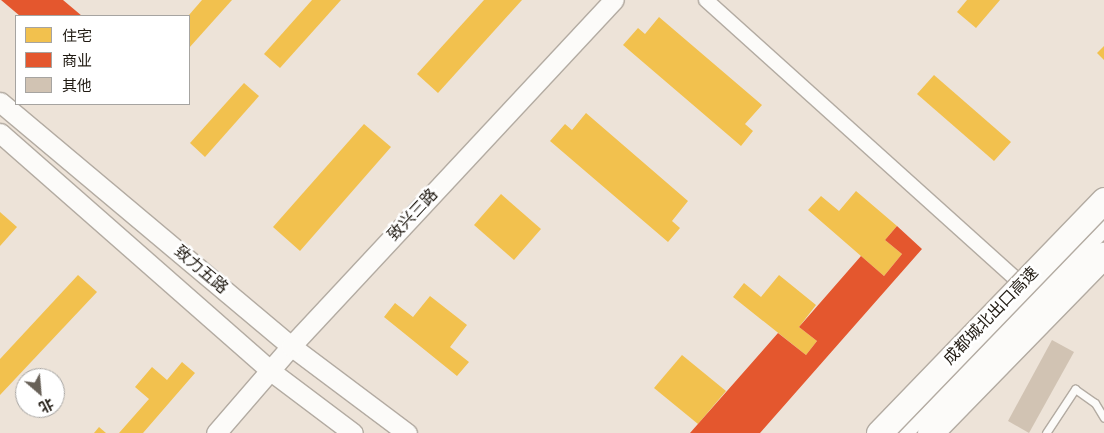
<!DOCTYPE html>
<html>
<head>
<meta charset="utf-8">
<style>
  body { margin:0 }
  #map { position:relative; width:1104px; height:433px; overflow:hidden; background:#ede3d8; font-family:"Roboto Condensed","Noto Sans SC",sans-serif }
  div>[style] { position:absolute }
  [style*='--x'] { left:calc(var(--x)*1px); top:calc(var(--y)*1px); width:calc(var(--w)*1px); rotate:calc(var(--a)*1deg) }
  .homes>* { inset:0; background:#f2c14e }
  .shops>* { inset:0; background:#e4572e }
  .building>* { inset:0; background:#d1c3b3 }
  .roads { filter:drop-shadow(1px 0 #b3aba2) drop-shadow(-1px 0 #b3aba2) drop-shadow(0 1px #b3aba2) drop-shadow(0 -1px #b3aba2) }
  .lane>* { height:7px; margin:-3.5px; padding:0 3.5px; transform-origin:3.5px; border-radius:3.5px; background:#fcfbf9 }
  .street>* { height:14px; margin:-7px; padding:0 7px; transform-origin:7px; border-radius:7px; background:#fcfbf9 }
  .secondary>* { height:19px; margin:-9.5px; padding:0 9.5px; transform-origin:9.5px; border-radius:9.5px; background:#fcfbf9 }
  .highway>* { height:25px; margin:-12.5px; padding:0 12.5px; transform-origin:12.5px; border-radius:12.5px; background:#fcfbf9 }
  .bridges { filter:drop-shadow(1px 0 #b3aba2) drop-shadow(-1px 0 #b3aba2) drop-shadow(0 1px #b3aba2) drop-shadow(0 -1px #b3aba2) }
  .highway-bridge>* { height:25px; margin:-12.5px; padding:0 12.5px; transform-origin:12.5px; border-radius:12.5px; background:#fcfbf9 }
  span { translate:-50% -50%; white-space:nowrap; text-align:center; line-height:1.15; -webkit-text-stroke:5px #fff; paint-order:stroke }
  .street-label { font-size:16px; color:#211b13 }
  .legend { position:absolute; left:15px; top:15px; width:175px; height:90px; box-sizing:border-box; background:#fff; border:1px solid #a6a4a1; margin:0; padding:6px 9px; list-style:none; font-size:15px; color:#211b13 }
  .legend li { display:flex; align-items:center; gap:10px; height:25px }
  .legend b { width:25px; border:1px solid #a6a4a1 }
  .north { position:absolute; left:15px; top:368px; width:50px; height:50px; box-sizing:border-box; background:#fff; border:1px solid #a6a4a1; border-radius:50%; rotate:153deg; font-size:14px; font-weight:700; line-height:20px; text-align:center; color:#211b13 }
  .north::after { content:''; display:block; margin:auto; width:18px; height:22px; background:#686158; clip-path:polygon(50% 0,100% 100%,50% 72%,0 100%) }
</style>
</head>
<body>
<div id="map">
  <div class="homes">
    <i style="clip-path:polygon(202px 0,232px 0,189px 48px,189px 15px)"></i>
    <i style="clip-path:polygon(312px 0,341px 0,280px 68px,264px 54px)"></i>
    <i style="clip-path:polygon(484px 0,522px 0,438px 93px,417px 74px)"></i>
    <i style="clip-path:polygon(967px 0,1000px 0,976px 28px,957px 12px)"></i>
    <i style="clip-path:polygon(659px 17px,762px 105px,745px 124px,753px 131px,741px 146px,623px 45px,638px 28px,645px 34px)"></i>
    <i style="clip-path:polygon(1104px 46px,1104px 60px,1097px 53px)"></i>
    <i style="clip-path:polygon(934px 75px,1011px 142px,994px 161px,917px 94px)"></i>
    <i style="clip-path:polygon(244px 83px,259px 96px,205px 157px,190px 143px)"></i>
    <i style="clip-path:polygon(586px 113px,688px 201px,672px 221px,680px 228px,668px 242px,550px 141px,565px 124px,572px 130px)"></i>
    <i style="clip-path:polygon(364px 124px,391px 147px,300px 251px,273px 227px)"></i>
    <i style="clip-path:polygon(856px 191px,897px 226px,885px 240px,902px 254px,884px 276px,808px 210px,821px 196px,839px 211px)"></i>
    <i style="clip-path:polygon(501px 194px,541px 229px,514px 260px,474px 225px)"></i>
    <i style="clip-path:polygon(0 212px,17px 227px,0 246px)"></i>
    <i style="clip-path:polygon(78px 275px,97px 292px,0 395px,0 359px)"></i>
    <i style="clip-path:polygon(779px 275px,816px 305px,799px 327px,817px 341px,806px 355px,733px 297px,744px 283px,761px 297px)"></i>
    <i style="clip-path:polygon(430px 296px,467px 325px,450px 347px,469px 362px,457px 376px,384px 317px,395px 303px,413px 317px)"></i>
    <i style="clip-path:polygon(682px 355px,726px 391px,698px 424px,654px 388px)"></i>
    <i style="clip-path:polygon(182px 362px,195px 373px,143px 433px,119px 433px,149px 399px,135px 387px,152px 367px,167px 380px)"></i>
    <i style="clip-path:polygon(99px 427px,106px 433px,94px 433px)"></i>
  </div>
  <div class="shops">
    <i style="clip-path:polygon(1px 0,63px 0,82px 16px,20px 16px)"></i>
    <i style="clip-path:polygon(897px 226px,922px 249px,760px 433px,690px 433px,778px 333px,806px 355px,817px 341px,799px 327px,861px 256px,884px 276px,902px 254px,885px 240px)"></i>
  </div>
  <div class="building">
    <i style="clip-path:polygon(1052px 340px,1074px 352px,1029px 433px,1008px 421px)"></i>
  </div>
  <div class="roads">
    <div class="lane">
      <i style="--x:1046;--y:433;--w:53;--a:-56.6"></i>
      <i style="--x:1075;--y:389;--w:24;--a:35"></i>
      <i style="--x:1095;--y:403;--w:17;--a:59"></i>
    </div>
    <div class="street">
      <i style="--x:706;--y:0;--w:432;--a:42"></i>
    </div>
    <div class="secondary">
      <i style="--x:0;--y:102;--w:380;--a:40"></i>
      <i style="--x:291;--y:346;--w:145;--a:36.9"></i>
      <i style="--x:0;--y:133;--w:362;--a:41.3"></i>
      <i style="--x:272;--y:372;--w:101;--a:37"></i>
      <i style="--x:216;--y:433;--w:115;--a:-49.2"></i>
      <i style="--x:291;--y:346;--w:473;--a:-47"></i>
      <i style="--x:902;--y:433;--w:290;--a:-45.8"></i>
    </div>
    <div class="highway">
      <i style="--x:930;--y:433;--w:249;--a:-45.7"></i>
    </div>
  </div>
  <div class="bridges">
    <div class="highway-bridge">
      <i style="--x:879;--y:433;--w:324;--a:-46"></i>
    </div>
  </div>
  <div class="street-label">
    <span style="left:413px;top:215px;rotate:-47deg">致兴三路</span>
    <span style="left:201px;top:270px;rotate:40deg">致力五路</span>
    <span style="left:991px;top:316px;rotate:-46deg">成都城北出口高速</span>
  </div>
  <ul class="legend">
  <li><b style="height:14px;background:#f2c14e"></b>住宅</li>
  <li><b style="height:14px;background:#e4572e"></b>商业</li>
  <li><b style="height:14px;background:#d1c3b3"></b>其他</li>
  </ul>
  <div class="north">北</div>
</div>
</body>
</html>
